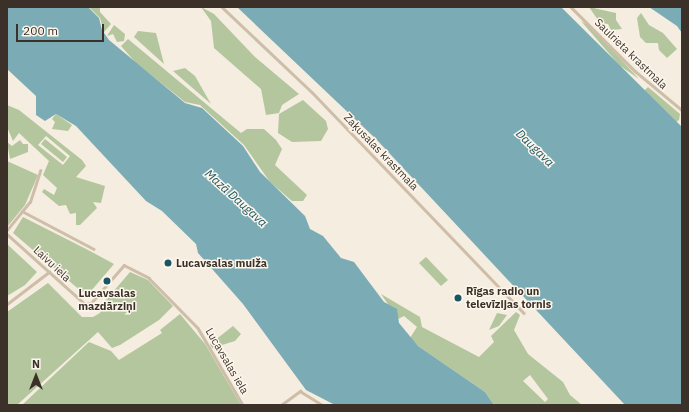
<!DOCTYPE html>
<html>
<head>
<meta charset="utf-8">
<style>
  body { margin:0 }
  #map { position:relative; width:689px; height:412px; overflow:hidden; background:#f5eddf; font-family:"IBM Plex Sans",sans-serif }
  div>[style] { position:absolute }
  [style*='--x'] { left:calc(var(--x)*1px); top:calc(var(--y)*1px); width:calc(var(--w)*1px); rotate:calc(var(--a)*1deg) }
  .green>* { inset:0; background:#b4c69d }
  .water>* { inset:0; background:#7bacb5 }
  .minor>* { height:2.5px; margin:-1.25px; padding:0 1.25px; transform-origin:1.25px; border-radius:1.25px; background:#cebea9 }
  .dots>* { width:11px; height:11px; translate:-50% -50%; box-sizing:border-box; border:2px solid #fcf6ec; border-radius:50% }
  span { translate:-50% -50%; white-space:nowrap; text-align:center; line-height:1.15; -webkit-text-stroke:3px #fcf6ec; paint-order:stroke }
  .street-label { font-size:11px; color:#3b3129 }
  .poi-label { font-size:11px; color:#3b3129; font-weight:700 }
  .left { translate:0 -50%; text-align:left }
  .water-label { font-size:12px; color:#1b5561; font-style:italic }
  .frame { position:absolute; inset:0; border:8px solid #3b3129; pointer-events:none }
  .north { position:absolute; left:16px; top:356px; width:40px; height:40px; -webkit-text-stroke:3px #fcf6ec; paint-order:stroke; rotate:0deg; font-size:11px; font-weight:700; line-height:16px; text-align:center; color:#3b3129 }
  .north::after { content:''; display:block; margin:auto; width:14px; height:18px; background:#3b3129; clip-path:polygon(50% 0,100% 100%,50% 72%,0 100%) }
  .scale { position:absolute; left:16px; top:24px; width:88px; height:18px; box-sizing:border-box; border:2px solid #3b3129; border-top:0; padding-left:5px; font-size:12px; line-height:14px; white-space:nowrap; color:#3b3129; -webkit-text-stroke:3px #fcf6ec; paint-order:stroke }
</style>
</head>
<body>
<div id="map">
  <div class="green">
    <i style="clip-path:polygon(89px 7px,100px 7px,100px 12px,111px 24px,104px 32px,100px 18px)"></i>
    <i style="clip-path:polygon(201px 7px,214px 14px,255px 57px,299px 94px,282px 105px,279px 113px,266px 115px,261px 89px,214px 48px,211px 21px)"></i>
    <i style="clip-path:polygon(589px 7px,616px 13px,616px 20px,622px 29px,611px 30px,608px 24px,600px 23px)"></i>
    <i style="clip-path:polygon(641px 13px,649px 25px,663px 33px,677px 49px,667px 58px,659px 50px,658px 43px,646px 43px,640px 37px,637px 18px)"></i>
    <i style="clip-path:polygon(581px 21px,591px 27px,639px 79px,619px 65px)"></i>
    <i style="clip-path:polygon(114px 25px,125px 34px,124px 41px,117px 42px,113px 34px,107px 36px)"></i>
    <i style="clip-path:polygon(138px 31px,156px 33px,164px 64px,134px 37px)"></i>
    <i style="clip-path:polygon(128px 39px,241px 133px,247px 129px,264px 129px,276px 140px,282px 149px,275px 165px,307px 195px,303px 201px,292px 201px,270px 182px,244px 145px,200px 105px,185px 102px,136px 63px,121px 46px)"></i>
    <i style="clip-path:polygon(185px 68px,195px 76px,211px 104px,173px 71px)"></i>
    <i style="clip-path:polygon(648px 87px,680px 114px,679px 120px,675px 123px,644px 91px)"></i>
    <i style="clip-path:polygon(303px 100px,326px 121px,328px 129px,321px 141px,292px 142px,278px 133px,279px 114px)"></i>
    <i style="clip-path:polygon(evenodd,7px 105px,19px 110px,82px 160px,86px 166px,76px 177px,105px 186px,101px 203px,93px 202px,97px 208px,80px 225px,76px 225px,76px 213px,70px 214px,66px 205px,59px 206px,42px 192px,44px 189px,54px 195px,57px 188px,43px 175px,49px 161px,19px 133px,13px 141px,7px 127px,7px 105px,46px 136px,70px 156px,63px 165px,38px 145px,46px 136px)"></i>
    <i style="clip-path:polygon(56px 114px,72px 125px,68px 131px,52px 129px,55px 122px,52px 119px)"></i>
    <i style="clip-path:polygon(45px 139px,67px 157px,63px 162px,41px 144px)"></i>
    <i style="clip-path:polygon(20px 140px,23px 144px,28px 144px,28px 152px,10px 159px,7px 142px,12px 146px)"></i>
    <i style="clip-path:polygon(7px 161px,38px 175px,25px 205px,7px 227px)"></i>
    <i style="clip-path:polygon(23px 217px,90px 251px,114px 264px,91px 291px,82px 292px,13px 233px)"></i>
    <i style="clip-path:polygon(7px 244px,37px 272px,25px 285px,7px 296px)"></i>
    <i style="clip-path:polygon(426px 257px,448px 280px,441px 286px,419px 263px)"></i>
    <i style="clip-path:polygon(130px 272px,148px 280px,173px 306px,159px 320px,120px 345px,112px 348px,98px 332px,17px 405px,7px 405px,7px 312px,48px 283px,82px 317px,93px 317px,100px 313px,101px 306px)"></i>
    <i style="clip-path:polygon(evenodd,381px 294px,420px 317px,422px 327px,479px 357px,494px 342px,491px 336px,516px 312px,520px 315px,514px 330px,528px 354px,563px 382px,570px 395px,582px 405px,494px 405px,485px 392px,418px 346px,410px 338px,417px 327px,404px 316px,398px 319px,381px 294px,530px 375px,548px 399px,545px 402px,523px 381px,530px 375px)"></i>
    <i style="clip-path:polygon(497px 313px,507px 315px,499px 326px,489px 330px)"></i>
    <i style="clip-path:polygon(180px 314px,205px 344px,241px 405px,22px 405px,89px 342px,111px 351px,119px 360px,162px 333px,160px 330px)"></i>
    <i style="clip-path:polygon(233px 326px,241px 334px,235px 341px,212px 348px,210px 344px)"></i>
  </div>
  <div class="water">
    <i style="clip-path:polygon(7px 7px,88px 7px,99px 18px,102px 30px,109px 40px,185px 103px,202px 108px,243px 146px,260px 172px,305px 216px,310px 229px,323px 236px,341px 258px,354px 262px,384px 302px,397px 309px,399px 323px,418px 346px,485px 392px,494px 405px,335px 405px,306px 390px,243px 304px,198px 253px,196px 244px,162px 211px,146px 201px,76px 126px,56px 114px,45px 121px,36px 115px,36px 96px,7px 69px)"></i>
    <i style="clip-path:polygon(237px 7px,561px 7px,682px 127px,682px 405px,625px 405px,376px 139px)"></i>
    <i style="clip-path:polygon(649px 7px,682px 7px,682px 33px,677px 26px)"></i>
  </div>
  <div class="minor">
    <i style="--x:222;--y:7;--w:124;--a:43.4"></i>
    <i style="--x:312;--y:92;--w:306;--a:46.2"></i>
    <i style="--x:571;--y:7;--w:91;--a:45"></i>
    <i style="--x:635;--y:71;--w:61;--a:39.7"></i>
    <i style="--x:22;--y:211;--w:81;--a:27.8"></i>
    <i style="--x:7;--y:230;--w:36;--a:-51"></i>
    <i style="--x:30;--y:202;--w:33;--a:-72"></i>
    <i style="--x:7;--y:234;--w:105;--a:41.9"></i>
    <i style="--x:85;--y:304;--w:6;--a:-9"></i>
    <i style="--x:91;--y:303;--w:50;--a:-49"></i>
    <i style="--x:124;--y:265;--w:28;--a:27"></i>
    <i style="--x:149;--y:278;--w:70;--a:45.6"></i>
    <i style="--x:198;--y:328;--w:89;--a:59.7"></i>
    <i style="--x:7;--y:304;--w:53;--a:-37.3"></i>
    <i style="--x:281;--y:405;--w:24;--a:-36"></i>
    <i style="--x:300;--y:391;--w:26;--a:32"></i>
  </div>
  <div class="dots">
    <i style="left:168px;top:263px;background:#1b5561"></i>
    <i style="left:107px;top:281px;background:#1b5561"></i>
    <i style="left:458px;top:298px;background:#1b5561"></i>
  </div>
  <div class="street-label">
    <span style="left:631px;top:54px;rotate:44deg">Saulrieta krastmala</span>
    <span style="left:381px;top:152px;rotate:46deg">Zaķusalas krastmala</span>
    <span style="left:52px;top:264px;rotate:43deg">Laivu iela</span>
    <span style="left:227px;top:361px;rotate:60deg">Lucavsalas iela</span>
  </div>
  <div class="poi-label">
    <span class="left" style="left:176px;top:263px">Lucavsalas muiža</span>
    <span class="left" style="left:466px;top:298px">Rīgas radio un<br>televīzijas tornis</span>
    <span style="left:107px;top:300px">Lucavsalas<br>mazdārziņi</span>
  </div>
  <div class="water-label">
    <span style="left:535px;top:148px;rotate:44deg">Daugava</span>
    <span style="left:236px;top:198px;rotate:42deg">Mazā Daugava</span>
  </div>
  <div class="frame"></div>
  <div class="north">N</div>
  <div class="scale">200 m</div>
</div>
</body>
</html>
